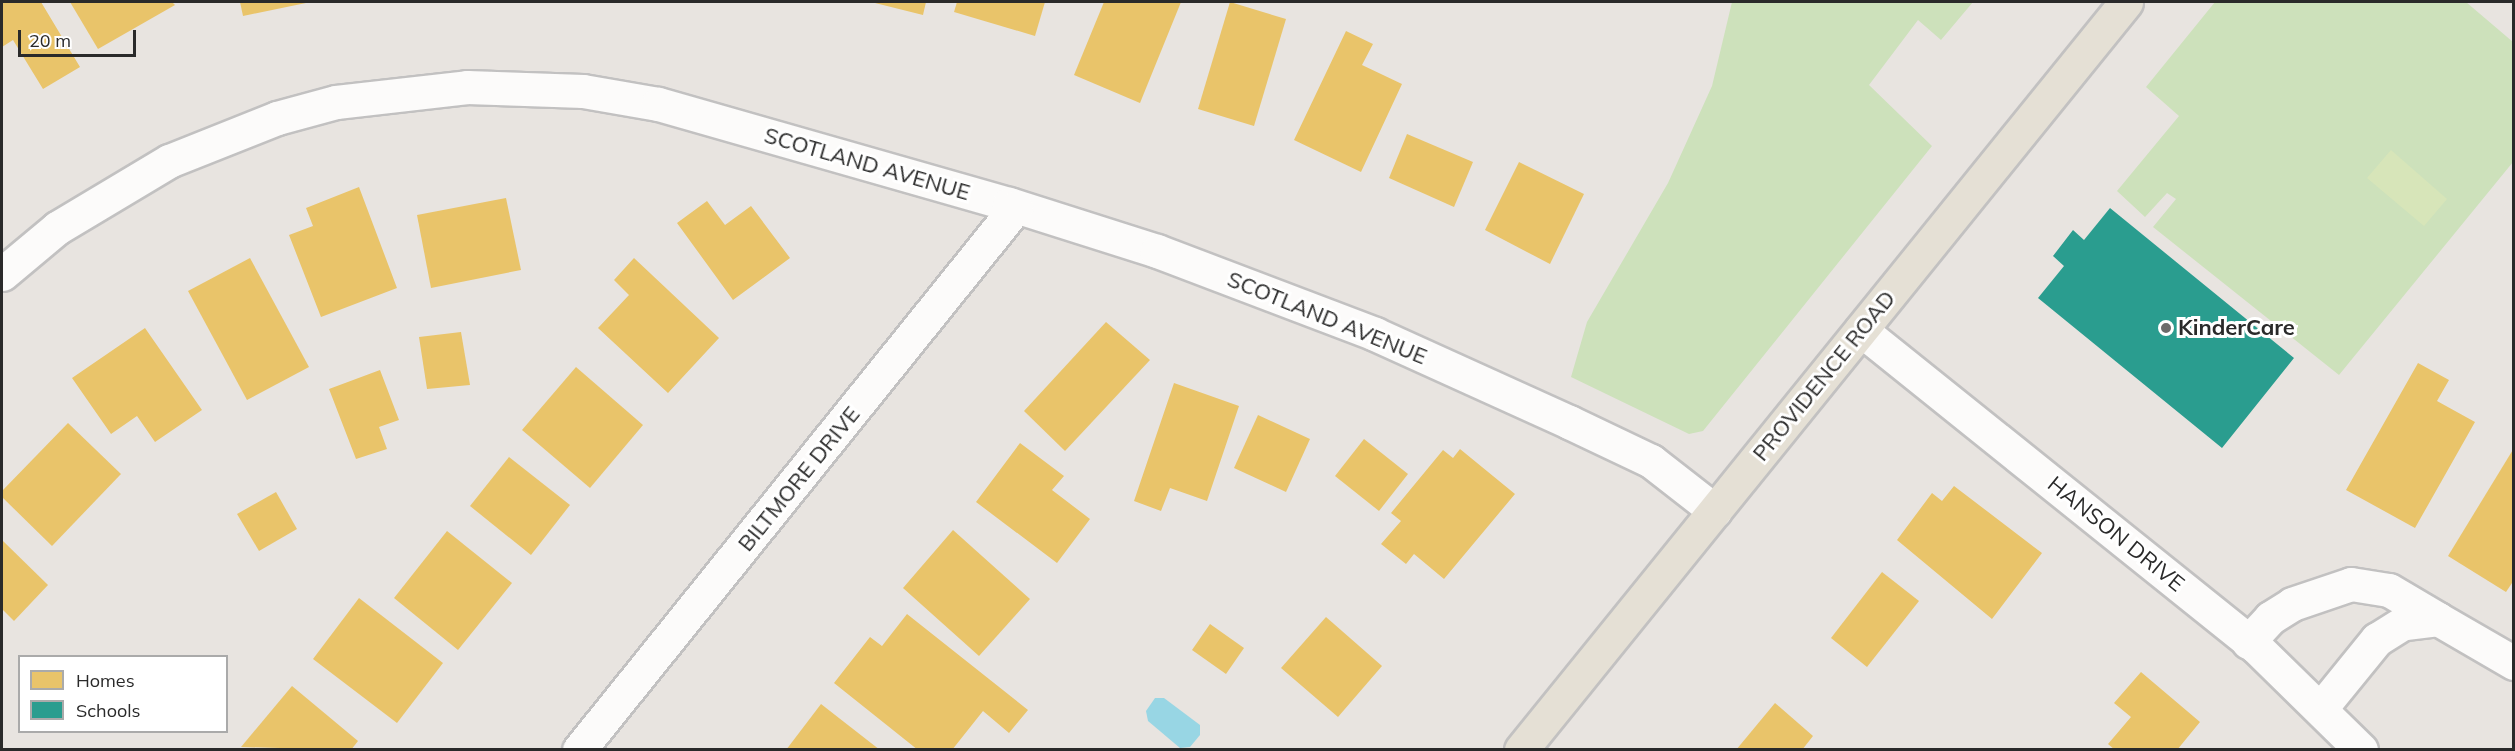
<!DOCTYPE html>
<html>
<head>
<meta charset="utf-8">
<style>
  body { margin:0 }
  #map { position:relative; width:2515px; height:751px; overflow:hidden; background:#e8e4e0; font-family:Mulish,sans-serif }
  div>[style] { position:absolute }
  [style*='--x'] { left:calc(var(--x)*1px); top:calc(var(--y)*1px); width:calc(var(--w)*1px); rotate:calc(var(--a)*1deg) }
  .green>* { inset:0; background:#cde1bb }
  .pitch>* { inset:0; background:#d7e5b9 }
  .water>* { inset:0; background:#98d6e4 }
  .homes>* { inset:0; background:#e9c46a }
  .schools>* { inset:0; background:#2a9d8f }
  .roads { filter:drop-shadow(2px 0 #c2c1c1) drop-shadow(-2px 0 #c2c1c1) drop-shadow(0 2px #c2c1c1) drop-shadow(0 -2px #c2c1c1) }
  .street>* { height:33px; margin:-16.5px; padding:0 16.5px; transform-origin:16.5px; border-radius:16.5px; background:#fcfbfa }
  .primary>* { height:33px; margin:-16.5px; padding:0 16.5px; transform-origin:16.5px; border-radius:16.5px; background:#e5e0d5 }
  .dots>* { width:16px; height:16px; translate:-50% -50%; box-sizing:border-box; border:3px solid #fff; border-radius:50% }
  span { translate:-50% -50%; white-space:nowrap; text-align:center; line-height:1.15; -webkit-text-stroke:6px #fff; paint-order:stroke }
  .street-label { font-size:22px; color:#2a2a2a }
  .poi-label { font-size:22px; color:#2a2a2a; font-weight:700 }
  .left { translate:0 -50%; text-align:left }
  .frame { position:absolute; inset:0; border:3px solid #2a2a2a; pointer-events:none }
  .legend { position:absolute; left:18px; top:655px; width:210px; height:78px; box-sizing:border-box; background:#fff; border:2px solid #aaa; margin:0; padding:8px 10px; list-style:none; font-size:18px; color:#2a2a2a }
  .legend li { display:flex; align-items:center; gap:12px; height:30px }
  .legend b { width:30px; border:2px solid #aaa }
  .scale { position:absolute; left:18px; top:30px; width:118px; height:27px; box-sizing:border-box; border:3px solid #2a2a2a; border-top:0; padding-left:8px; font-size:18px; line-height:21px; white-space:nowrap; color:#2a2a2a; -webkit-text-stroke:4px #fff; paint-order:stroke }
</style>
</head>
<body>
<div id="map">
  <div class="green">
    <i style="clip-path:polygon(1732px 2px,1973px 2px,1941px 40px,1918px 20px,1869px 85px,1932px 146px,1703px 431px,1689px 434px,1571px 377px,1587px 322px,1668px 183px,1712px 86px)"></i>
    <i style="clip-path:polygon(2215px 2px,2466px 2px,2513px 42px,2513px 162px,2339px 375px,2153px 227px,2176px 199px,2167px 193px,2145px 217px,2117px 191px,2179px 116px,2146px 87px)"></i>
  </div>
  <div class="pitch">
    <i style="clip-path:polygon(2391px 150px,2447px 199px,2424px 226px,2367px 178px)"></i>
  </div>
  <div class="water">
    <i style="clip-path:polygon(1155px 698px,1164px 698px,1200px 725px,1200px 735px,1190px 747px,1180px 748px,1148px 721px,1146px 711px)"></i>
  </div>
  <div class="homes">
    <i style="clip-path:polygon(2px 2px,41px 2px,80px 67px,43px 89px,13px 40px,2px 47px)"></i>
    <i style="clip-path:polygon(70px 2px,172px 2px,175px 5px,98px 49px)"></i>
    <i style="clip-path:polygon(240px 2px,306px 2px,306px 3px,243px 16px)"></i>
    <i style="clip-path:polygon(871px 2px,926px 2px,923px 15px)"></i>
    <i style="clip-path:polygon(957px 2px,1045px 2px,1035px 36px,954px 12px)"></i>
    <i style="clip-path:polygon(1104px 2px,1181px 2px,1140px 103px,1074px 75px)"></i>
    <i style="clip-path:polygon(1230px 2px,1286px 19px,1254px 126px,1198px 109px)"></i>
    <i style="clip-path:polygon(1346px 31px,1373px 44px,1362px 65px,1402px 84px,1361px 172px,1294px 140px)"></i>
    <i style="clip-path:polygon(1407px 134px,1473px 162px,1454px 207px,1389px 178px)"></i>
    <i style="clip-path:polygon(1519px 162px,1584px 194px,1550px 264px,1485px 230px)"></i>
    <i style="clip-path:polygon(359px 187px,397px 288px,321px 317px,289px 235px,313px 226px,306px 208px)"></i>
    <i style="clip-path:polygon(506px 198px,521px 270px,431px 288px,417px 215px)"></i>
    <i style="clip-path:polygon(707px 201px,725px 225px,751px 206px,790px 258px,733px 300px,677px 223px)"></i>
    <i style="clip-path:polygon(250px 258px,309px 367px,247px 400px,188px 291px)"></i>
    <i style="clip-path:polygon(634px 258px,719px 338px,668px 393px,598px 328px,629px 295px,614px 280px)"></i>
    <i style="clip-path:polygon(1106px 322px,1150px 360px,1065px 451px,1024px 411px)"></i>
    <i style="clip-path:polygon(145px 328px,202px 410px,155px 442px,137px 416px,111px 434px,72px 378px)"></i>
    <i style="clip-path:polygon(461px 332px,470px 385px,427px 389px,419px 337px)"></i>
    <i style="clip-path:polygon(2418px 363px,2449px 380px,2437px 401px,2475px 422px,2415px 528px,2346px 490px)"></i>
    <i style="clip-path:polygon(576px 367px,643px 425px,590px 488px,522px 430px)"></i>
    <i style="clip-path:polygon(380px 370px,399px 420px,379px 427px,387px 449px,356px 459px,329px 389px)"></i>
    <i style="clip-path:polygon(1174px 383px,1239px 406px,1207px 501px,1170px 488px,1161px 511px,1134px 501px)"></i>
    <i style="clip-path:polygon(1258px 415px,1310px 439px,1286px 492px,1234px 468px)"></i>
    <i style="clip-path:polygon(68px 423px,121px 474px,52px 546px,2px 497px,2px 491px)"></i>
    <i style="clip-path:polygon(1364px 439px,1408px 474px,1379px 511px,1335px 476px)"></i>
    <i style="clip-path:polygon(1020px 443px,1064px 476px,1052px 490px,1090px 519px,1057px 563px,976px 502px)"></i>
    <i style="clip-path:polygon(2514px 448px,2514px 580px,2506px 592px,2448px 556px)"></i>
    <i style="clip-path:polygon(1460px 449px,1515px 494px,1444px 579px,1414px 554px,1406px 564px,1381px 544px,1401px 521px,1391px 513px,1443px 450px,1453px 458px)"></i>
    <i style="clip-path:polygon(509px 457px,570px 505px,531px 555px,470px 506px)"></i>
    <i style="clip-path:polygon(1954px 486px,2042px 553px,1992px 619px,1897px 540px,1932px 493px,1942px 501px)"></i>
    <i style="clip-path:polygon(276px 492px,297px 529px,259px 551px,237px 514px)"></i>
    <i style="clip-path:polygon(953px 530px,1030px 599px,979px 656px,903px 588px)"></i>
    <i style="clip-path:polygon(447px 531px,512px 583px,458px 650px,394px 598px)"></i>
    <i style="clip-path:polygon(2px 540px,48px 585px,14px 621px,2px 609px)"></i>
    <i style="clip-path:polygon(1882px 572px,1919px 601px,1867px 667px,1831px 638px)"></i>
    <i style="clip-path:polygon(359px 598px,443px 663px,397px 723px,313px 659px)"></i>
    <i style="clip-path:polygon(907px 614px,1028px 710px,1009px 733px,983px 711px,952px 750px,918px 750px,834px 683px,870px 637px,882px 646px)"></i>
    <i style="clip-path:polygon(1326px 617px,1382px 666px,1338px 717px,1281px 668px)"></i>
    <i style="clip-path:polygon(1210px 624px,1244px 648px,1226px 674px,1192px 650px)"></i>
    <i style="clip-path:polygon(2141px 672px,2200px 722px,2177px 750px,2115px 750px,2108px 744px,2131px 717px,2114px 703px)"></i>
    <i style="clip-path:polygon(292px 686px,358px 741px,351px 750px,241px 747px)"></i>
    <i style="clip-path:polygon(1775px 703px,1813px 736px,1802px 750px,1736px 750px)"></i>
    <i style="clip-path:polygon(821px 704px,880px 750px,786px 750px)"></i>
  </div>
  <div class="schools">
    <i style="clip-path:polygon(2110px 208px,2294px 358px,2222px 448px,2038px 298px,2064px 266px,2053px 256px,2073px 230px,2084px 240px)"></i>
  </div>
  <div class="roads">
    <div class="street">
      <i style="--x:2;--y:274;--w:72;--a:-39.9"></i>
      <i style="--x:57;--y:228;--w:131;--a:-30.9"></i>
      <i style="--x:169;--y:161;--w:116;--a:-21.7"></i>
      <i style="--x:277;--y:118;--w:61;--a:-15.2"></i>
      <i style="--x:336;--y:102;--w:132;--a:-6.5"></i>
      <i style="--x:467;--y:87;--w:116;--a:2"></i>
      <i style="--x:583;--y:91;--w:76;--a:9.8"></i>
      <i style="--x:658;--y:104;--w:365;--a:15.9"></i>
      <i style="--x:1009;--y:204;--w:155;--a:17.6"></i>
      <i style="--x:1157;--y:251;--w:233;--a:20.8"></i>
      <i style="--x:1375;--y:334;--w:213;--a:24.4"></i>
      <i style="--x:1569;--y:422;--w:91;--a:25.4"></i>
      <i style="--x:1651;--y:461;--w:81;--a:38"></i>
      <i style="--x:1861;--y:330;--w:506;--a:38.75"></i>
      <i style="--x:2256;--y:647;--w:147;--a:44.4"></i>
      <i style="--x:2438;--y:619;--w:88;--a:30.1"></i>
      <i style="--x:2248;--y:642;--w:33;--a:-47"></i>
      <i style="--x:2270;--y:618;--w:26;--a:-32"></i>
      <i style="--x:2292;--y:604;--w:62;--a:-18.7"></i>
      <i style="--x:2351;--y:584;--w:38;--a:9"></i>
      <i style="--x:2389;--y:590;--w:57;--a:30.6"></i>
      <i style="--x:2438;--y:619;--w:35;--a:173"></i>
      <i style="--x:2403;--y:623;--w:31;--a:148"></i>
      <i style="--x:2377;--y:639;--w:89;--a:129.1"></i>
      <i style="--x:579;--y:750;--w:697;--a:-51.17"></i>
    </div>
    <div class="primary">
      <i style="--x:1521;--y:750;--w:962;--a:-51.03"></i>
    </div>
  </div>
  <div class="dots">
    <i style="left:2166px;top:328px;background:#6c6b6a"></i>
  </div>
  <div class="street-label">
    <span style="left:867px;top:164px;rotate:16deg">SCOTLAND AVENUE</span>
    <span style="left:1327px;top:318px;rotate:22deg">SCOTLAND AVENUE</span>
    <span style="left:1824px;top:376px;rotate:-51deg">PROVIDENCE ROAD</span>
    <span style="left:799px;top:479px;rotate:-51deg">BILTMORE DRIVE</span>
    <span style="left:2116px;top:534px;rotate:39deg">HANSON DRIVE</span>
  </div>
  <div class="poi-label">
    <span class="left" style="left:2178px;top:328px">KinderCare</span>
  </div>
  <div class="frame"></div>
  <ul class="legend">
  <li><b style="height:16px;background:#e9c46a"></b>Homes</li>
  <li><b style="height:16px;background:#2a9d8f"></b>Schools</li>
  </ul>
  <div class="scale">20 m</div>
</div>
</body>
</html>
